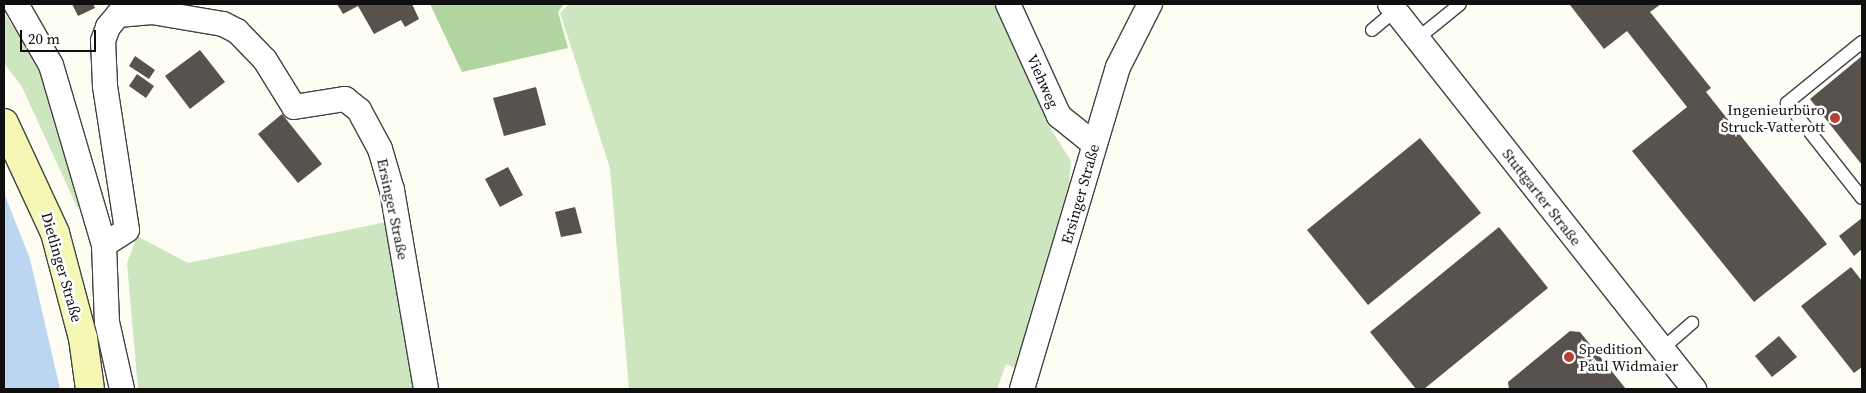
<!DOCTYPE html>
<html>
<head>
<meta charset="utf-8">
<style>
  body { margin:0 }
  #map { position:relative; width:1866px; height:393px; overflow:hidden; background:#fefdf3; font-family:"Source Serif 4",serif }
  div>[style] { position:absolute }
  [style*='--x'] { left:calc(var(--x)*1px); top:calc(var(--y)*1px); width:calc(var(--w)*1px); rotate:calc(var(--a)*1deg) }
  .green>* { inset:0; background:#cde6bf }
  .forest>* { inset:0; background:#b0d5a0 }
  .water>* { inset:0; background:#bcd5f1 }
  .building>* { inset:0; background:#57524d }
  .roads { filter:drop-shadow(1px 0 #424242) drop-shadow(-1px 0 #424242) drop-shadow(0 1px #424242) drop-shadow(0 -1px #424242) }
  .lane>* { height:12px; margin:-6px; padding:0 6px; transform-origin:6px; border-radius:6px; background:#fff }
  .street>* { height:24px; margin:-12px; padding:0 12px; transform-origin:12px; border-radius:12px; background:#fff }
  .secondary>* { height:28px; margin:-14px; padding:0 14px; transform-origin:14px; border-radius:14px; background:#f5f7b4 }
  .dots>* { width:14px; height:14px; translate:-50% -50%; box-sizing:border-box; border:2px solid #fff; border-radius:50% }
  span { translate:-50% -50%; white-space:nowrap; text-align:center; line-height:1.15; -webkit-text-stroke:5px #fff; paint-order:stroke }
  .street-label { font-size:15px; color:#0f0f0f }
  .poi-label { font-size:15px; color:#0f0f0f }
  .right { translate:-100% -50%; text-align:right }
  .left { translate:0 -50%; text-align:left }
  .frame { position:absolute; inset:0; border:5px solid #0f0f0f; pointer-events:none }
  .scale { position:absolute; left:20px; top:30px; width:76px; height:22px; box-sizing:border-box; border:2px solid #0f0f0f; border-top:0; padding-left:6px; font-size:15px; line-height:18px; white-space:nowrap; color:#0f0f0f; -webkit-text-stroke:4px #fff; paint-order:stroke }
</style>
</head>
<body>
<div id="map">
  <div class="green">
    <i style="clip-path:polygon(569px 4px,996px 4px,1008px 17px,1047px 123px,1071px 161px,1069px 184px,1015px 368px,1006px 364px,997px 389px,629px 389px,610px 168px,560px 13px)"></i>
    <i style="clip-path:polygon(4px 13px,41px 69px,85px 206px,77px 207px,22px 87px,4px 63px)"></i>
    <i style="clip-path:polygon(391px 221px,419px 389px,138px 389px,127px 263px,137px 236px,188px 263px)"></i>
  </div>
  <div class="forest">
    <i style="clip-path:polygon(430px 4px,564px 4px,558px 12px,568px 48px,462px 72px)"></i>
  </div>
  <div class="water">
    <i style="clip-path:polygon(4px 193px,30px 259px,60px 389px,4px 389px)"></i>
  </div>
  <div class="building">
    <i style="clip-path:polygon(72px 4px,93px 4px,95px 8px,78px 16px)"></i>
    <i style="clip-path:polygon(337px 4px,412px 4px,419px 19px,405px 27px,401px 20px,374px 34px,358px 6px,343px 14px)"></i>
    <i style="clip-path:polygon(1661px 4px,1650px 12px,1711px 88px,1706px 92px,1827px 244px,1754px 302px,1632px 151px,1687px 107px,1627px 31px,1604px 49px,1570px 5px)"></i>
    <i style="clip-path:polygon(200px 50px,225px 82px,190px 109px,165px 76px)"></i>
    <i style="clip-path:polygon(135px 56px,155px 70px,149px 79px,129px 66px)"></i>
    <i style="clip-path:polygon(1862px 56px,1862px 165px,1810px 99px)"></i>
    <i style="clip-path:polygon(137px 74px,154px 86px,146px 98px,129px 86px)"></i>
    <i style="clip-path:polygon(536px 87px,546px 125px,504px 136px,493px 98px)"></i>
    <i style="clip-path:polygon(282px 114px,322px 164px,298px 183px,258px 134px)"></i>
    <i style="clip-path:polygon(1420px 138px,1481px 213px,1368px 305px,1307px 230px)"></i>
    <i style="clip-path:polygon(508px 167px,523px 195px,500px 207px,485px 179px)"></i>
    <i style="clip-path:polygon(575px 207px,582px 233px,561px 237px,555px 212px)"></i>
    <i style="clip-path:polygon(1862px 218px,1862px 249px,1854px 256px,1839px 236px)"></i>
    <i style="clip-path:polygon(1499px 227px,1548px 288px,1424px 389px,1416px 389px,1370px 332px)"></i>
    <i style="clip-path:polygon(1851px 267px,1862px 281px,1862px 367px,1854px 373px,1801px 306px)"></i>
    <i style="clip-path:polygon(1570px 331px,1580px 332px,1626px 389px,1509px 389px,1508px 382px)"></i>
    <i style="clip-path:polygon(1779px 336px,1797px 357px,1772px 377px,1755px 356px)"></i>
  </div>
  <div class="roads">
    <div class="lane">
      <i style="--x:1372;--y:30;--w:30;--a:-40"></i>
      <i style="--x:1417;--y:39;--w:55;--a:-39.1"></i>
      <i style="--x:1862;--y:42;--w:97;--a:140.9"></i>
      <i style="--x:1787;--y:103;--w:121;--a:51.7"></i>
      <i style="--x:1662;--y:349;--w:40;--a:-41"></i>
    </div>
    <div class="street">
      <i style="--x:16;--y:4;--w:70;--a:60.2"></i>
      <i style="--x:51;--y:65;--w:188;--a:73.6"></i>
      <i style="--x:104;--y:245;--w:77;--a:87.8"></i>
      <i style="--x:107;--y:322;--w:69;--a:77.4"></i>
      <i style="--x:1008;--y:4;--w:123;--a:65.5"></i>
      <i style="--x:1059;--y:116;--w:45;--a:38.7"></i>
      <i style="--x:1390;--y:4;--w:491;--a:51.7"></i>
      <i style="--x:104;--y:245;--w:27;--a:-33"></i>
      <i style="--x:127;--y:230;--w:146;--a:-98.7"></i>
      <i style="--x:105;--y:86;--w:45;--a:-92.5"></i>
      <i style="--x:103;--y:41;--w:15;--a:-70"></i>
      <i style="--x:108;--y:27;--w:16;--a:-50"></i>
      <i style="--x:118;--y:15;--w:34;--a:-5"></i>
      <i style="--x:152;--y:12;--w:72;--a:9.6"></i>
      <i style="--x:223;--y:24;--w:16;--a:27"></i>
      <i style="--x:237;--y:31;--w:40;--a:46"></i>
      <i style="--x:265;--y:60;--w:55;--a:58.3"></i>
      <i style="--x:294;--y:107;--w:52;--a:-8.9"></i>
      <i style="--x:345;--y:99;--w:18;--a:38"></i>
      <i style="--x:359;--y:110;--w:44;--a:61.7"></i>
      <i style="--x:380;--y:149;--w:43;--a:73.7"></i>
      <i style="--x:392;--y:190;--w:202;--a:80.3"></i>
      <i style="--x:1022;--y:389;--w:336;--a:-73.4"></i>
      <i style="--x:1118;--y:67;--w:71;--a:-63.1"></i>
    </div>
    <div class="secondary">
      <i style="--x:4;--y:123;--w:121;--a:65.1"></i>
      <i style="--x:55;--y:233;--w:109;--a:75.1"></i>
      <i style="--x:83;--y:338;--w:51;--a:82.2"></i>
    </div>
  </div>
  <div class="dots">
    <i style="left:1835px;top:118px;background:#b34134"></i>
    <i style="left:1569px;top:357px;background:#b34134"></i>
  </div>
  <div class="street-label">
    <span style="left:1043px;top:81px;rotate:66deg">Viehweg</span>
    <span style="left:1080px;top:194px;rotate:-74deg">Ersinger Straße</span>
    <span style="left:1542px;top:197px;rotate:52deg">Stuttgarter Straße</span>
    <span style="left:393px;top:209px;rotate:78deg">Ersinger Straße</span>
    <span style="left:62px;top:267px;rotate:74deg">Dietlinger Straße</span>
  </div>
  <div class="poi-label">
    <span class="right" style="left:1825px;top:118px">Ingenieurbüro<br>Struck-Vatterott</span>
    <span class="left" style="left:1579px;top:357px">Spedition<br>Paul Widmaier</span>
  </div>
  <div class="frame"></div>
  <div class="scale">20 m</div>
</div>
</body>
</html>
